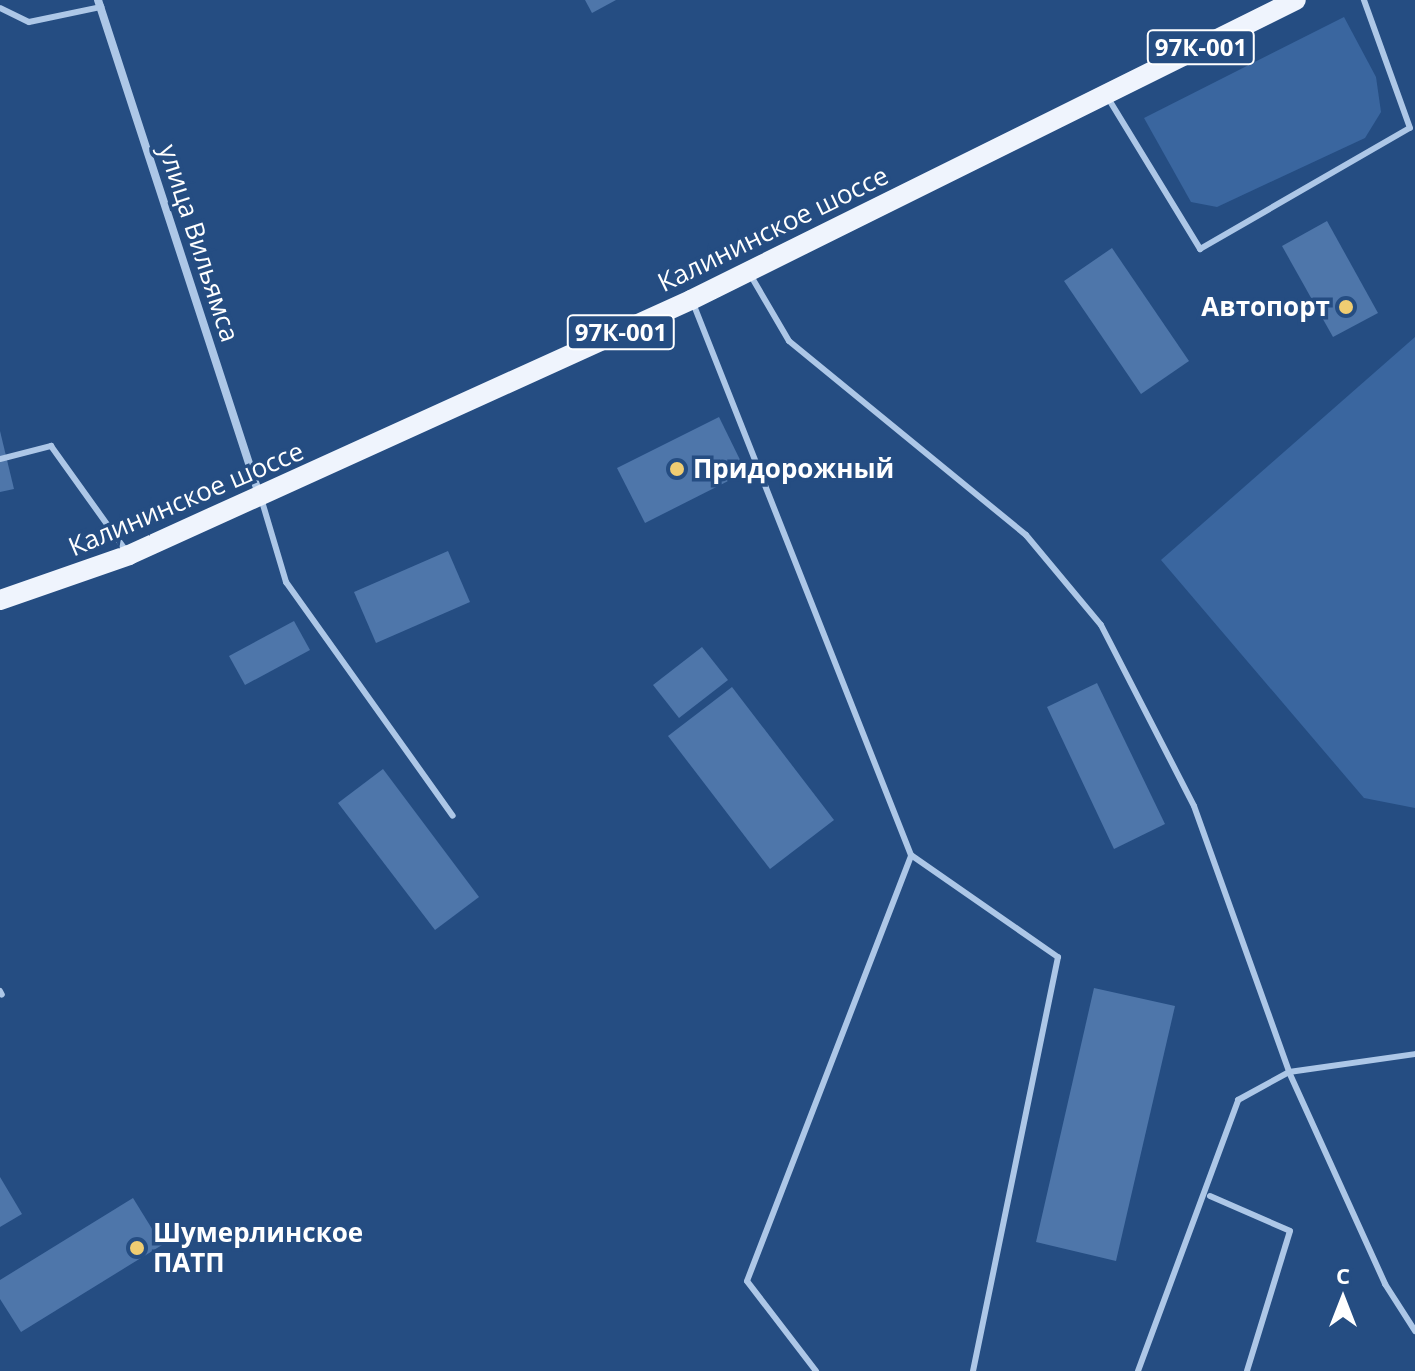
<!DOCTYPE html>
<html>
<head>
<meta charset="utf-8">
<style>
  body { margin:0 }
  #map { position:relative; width:1415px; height:1371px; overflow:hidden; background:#254d82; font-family:"Open Sans",sans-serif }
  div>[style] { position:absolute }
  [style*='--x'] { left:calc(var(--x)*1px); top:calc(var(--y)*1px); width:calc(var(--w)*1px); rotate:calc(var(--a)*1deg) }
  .green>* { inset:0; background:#3a669f }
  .building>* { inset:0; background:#4e76aa }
  .lane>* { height:6px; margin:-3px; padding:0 3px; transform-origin:3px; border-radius:3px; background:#adc7e7 }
  .street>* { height:8px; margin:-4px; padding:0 4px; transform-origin:4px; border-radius:4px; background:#adc7e7 }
  .primary>* { height:20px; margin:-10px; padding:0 10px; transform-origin:10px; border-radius:10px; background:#eff4fd }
  .dots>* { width:22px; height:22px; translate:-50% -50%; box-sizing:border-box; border:4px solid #254d82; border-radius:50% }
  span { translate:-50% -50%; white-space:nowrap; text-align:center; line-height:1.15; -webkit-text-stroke:7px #254d82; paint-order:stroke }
  .shield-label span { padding:2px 6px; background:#254d82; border:2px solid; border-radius:6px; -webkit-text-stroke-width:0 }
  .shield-label { font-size:24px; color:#fff; font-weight:700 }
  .street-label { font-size:26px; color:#fff }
  .poi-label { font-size:26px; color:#fff; font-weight:700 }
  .right { translate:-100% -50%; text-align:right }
  .left { translate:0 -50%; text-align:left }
  .north { position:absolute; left:1303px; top:1259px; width:80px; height:80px; -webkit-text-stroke:6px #254d82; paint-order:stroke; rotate:0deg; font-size:22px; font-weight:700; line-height:32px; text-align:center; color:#fff }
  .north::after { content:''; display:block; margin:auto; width:28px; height:36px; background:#fff; clip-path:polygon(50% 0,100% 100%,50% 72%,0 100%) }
</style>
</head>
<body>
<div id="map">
  <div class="green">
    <i style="clip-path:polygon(1344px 17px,1376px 77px,1381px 112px,1365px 138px,1217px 207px,1191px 202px,1144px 118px)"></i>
    <i style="clip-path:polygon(1415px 337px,1415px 808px,1364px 798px,1161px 560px)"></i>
  </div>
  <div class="building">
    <i style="clip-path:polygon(585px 0,616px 0,592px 13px)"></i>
    <i style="clip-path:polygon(1327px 221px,1378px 313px,1333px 337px,1282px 246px)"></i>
    <i style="clip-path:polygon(1112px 248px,1189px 361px,1141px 394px,1064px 281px)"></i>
    <i style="clip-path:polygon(719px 417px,746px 472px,645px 523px,617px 468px)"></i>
    <i style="clip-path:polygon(0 431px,14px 489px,0 492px)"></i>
    <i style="clip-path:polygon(448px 551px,470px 602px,376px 643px,354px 592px)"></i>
    <i style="clip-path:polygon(294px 621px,310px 650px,245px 685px,229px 656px)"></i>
    <i style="clip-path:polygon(702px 647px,728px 680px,679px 718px,653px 685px)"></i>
    <i style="clip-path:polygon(1097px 683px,1165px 824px,1114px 849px,1047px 707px)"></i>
    <i style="clip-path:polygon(732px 687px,834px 820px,770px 869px,668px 736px)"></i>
    <i style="clip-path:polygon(383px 769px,479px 897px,435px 930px,338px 803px)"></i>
    <i style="clip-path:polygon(1094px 988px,1175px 1006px,1116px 1261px,1036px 1242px)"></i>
    <i style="clip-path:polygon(0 1177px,22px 1214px,0 1227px)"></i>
    <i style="clip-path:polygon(133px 1198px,162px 1245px,21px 1332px,0 1299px,0 1280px)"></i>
  </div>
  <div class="lane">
    <i style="--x:0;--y:8;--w:32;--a:26"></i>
    <i style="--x:29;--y:22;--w:74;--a:-11.8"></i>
    <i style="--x:1108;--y:98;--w:177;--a:58.6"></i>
    <i style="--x:1200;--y:249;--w:242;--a:-30"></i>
    <i style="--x:1410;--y:128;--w:136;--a:-109.8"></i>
    <i style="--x:751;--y:276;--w:75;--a:59.7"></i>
    <i style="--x:789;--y:341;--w:306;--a:39.3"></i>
    <i style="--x:1026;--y:535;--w:117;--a:50.2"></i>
    <i style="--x:1101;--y:625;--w:203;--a:62.8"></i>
    <i style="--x:1194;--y:806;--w:282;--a:70.3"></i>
    <i style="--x:1289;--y:1072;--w:233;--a:65.6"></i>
    <i style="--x:1385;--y:1284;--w:56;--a:57.4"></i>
    <i style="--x:693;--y:303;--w:593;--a:68.45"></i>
    <i style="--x:911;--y:855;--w:179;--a:34.8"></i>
    <i style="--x:1058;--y:957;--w:423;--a:101.6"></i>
    <i style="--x:0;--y:459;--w:53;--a:-14.3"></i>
    <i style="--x:51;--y:446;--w:130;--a:54.4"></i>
    <i style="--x:261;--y:498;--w:88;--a:73.4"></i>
    <i style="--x:286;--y:582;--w:287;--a:54.5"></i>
    <i style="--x:0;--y:991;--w:4;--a:63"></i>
    <i style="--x:1210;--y:1196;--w:87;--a:23.6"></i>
    <i style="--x:1290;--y:1231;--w:146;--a:107.1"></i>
    <i style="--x:816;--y:1371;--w:113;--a:-127.5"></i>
    <i style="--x:747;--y:1281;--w:456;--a:-68.9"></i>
    <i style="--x:1138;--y:1371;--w:289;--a:-69.7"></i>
    <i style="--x:1238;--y:1100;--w:58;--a:-28.8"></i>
    <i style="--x:1289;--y:1072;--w:127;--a:-8.1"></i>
  </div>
  <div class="street">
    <i style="--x:98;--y:0;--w:520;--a:71.95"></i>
  </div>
  <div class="primary">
    <i style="--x:0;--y:600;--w:137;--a:-19.2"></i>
    <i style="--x:129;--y:555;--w:617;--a:-24.41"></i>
    <i style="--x:691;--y:300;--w:675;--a:-26.38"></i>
  </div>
  <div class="dots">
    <i style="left:1346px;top:307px;background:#f0cd72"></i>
    <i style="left:677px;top:469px;background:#f0cd72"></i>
    <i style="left:137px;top:1248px;background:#f0cd72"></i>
  </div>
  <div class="shield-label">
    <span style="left:1201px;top:47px">97К-001</span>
    <span style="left:621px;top:332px">97К-001</span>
  </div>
  <div class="street-label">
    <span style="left:773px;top:229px;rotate:-26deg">Калининское шоссе</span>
    <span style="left:199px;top:243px;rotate:72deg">улица Вильямса</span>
    <span style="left:186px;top:499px;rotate:-23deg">Калининское шоссе</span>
  </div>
  <div class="poi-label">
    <span class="right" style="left:1330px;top:307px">Автопорт</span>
    <span class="left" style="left:693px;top:469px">Придорожный</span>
    <span class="left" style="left:153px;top:1248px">Шумерлинское<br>ПАТП</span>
  </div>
  <div class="north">С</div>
</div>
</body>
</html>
